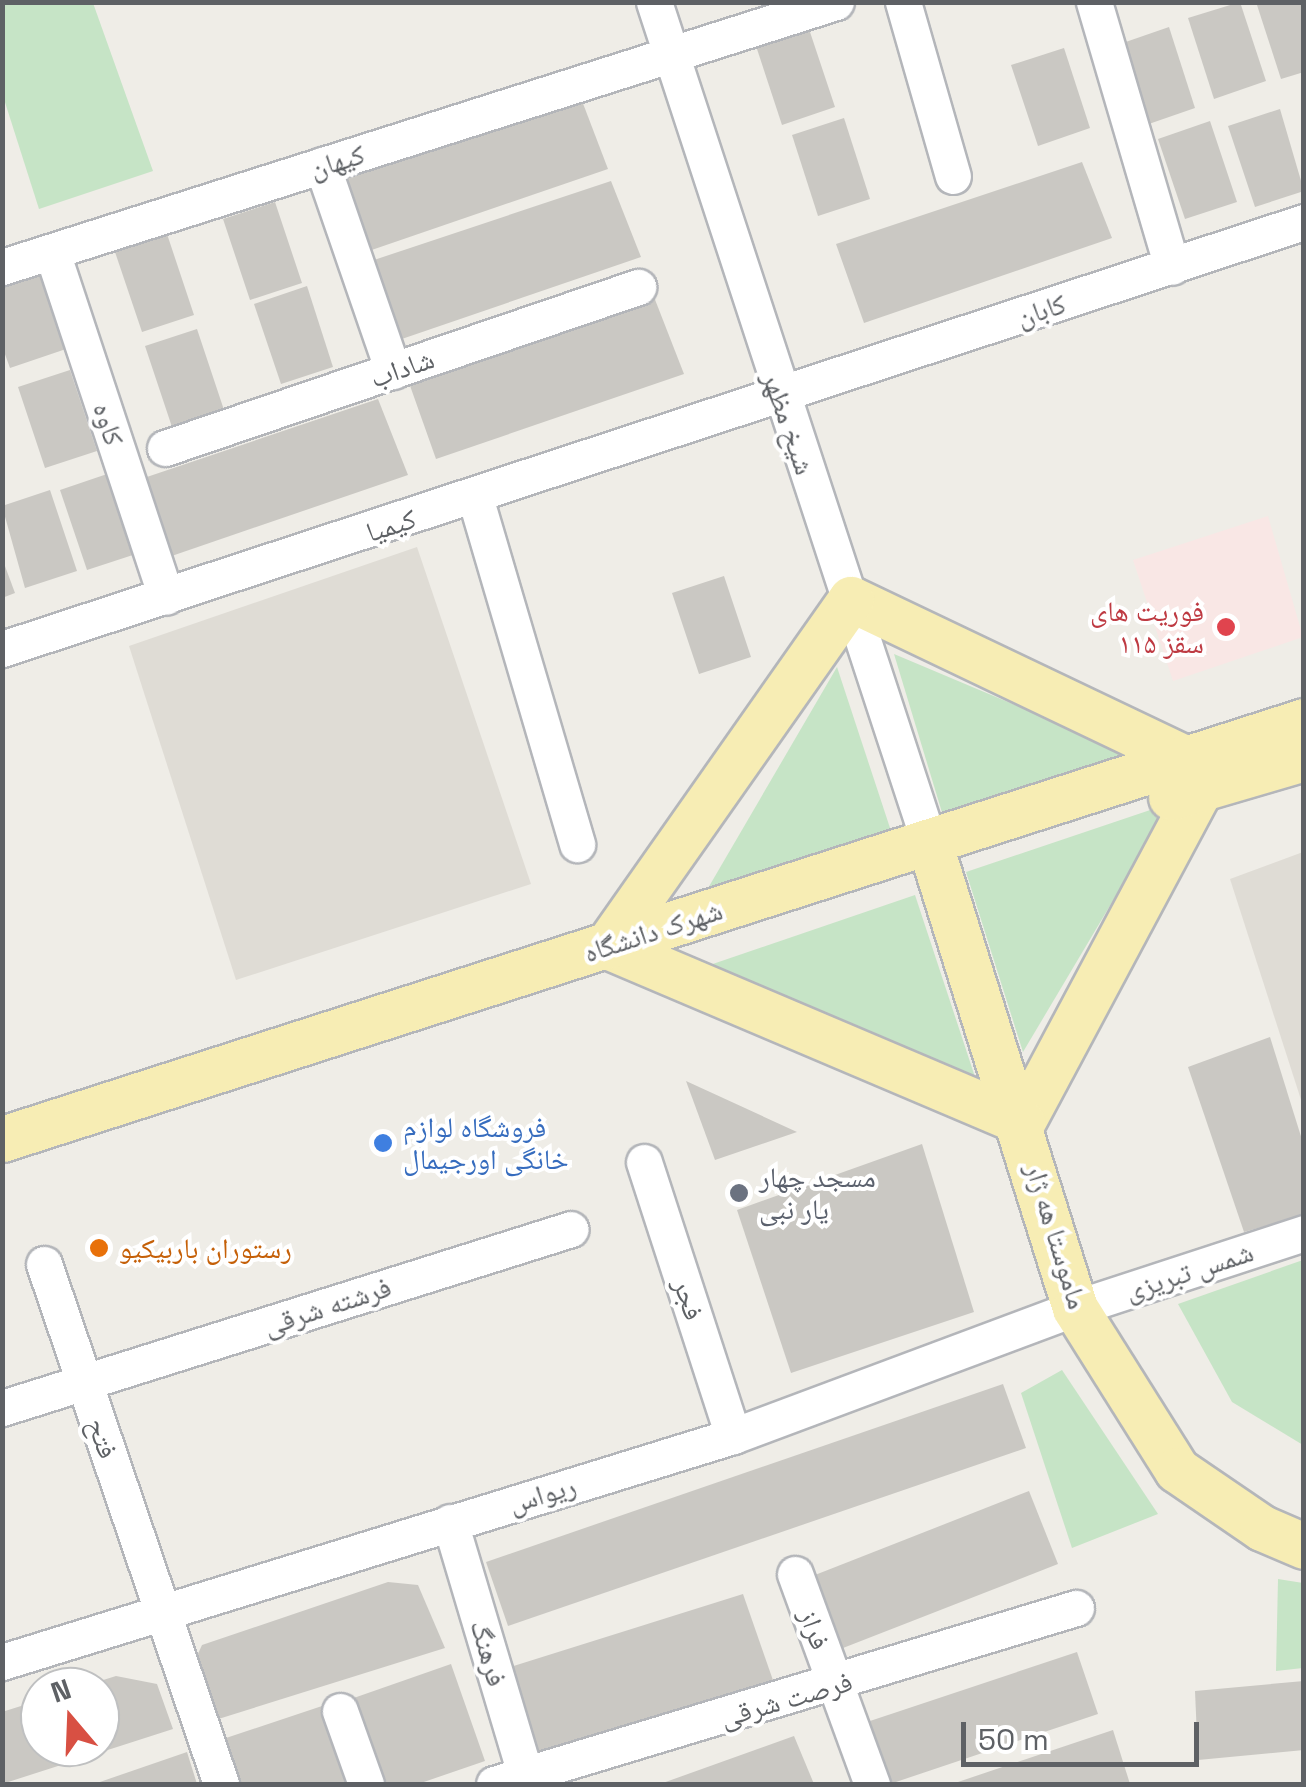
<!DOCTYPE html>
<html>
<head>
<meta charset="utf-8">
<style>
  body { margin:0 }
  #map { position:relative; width:1306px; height:1787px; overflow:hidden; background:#efede7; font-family:"Space Grotesk","Noto Naskh Arabic",sans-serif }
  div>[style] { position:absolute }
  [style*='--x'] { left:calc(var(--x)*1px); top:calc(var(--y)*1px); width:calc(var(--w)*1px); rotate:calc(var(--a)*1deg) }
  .education>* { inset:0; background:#dfdcd5 }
  .medical>* { inset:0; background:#f9e7e5 }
  .green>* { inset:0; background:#c6e4c6 }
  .building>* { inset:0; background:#cac8c3 }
  .roads { filter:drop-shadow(2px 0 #b4b6ba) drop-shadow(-2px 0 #b4b6ba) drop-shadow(0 2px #b4b6ba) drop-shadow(0 -2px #b4b6ba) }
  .minor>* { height:35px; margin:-17.5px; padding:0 17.5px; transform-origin:17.5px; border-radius:17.5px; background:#fff }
  .major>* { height:45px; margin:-22.5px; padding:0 22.5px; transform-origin:22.5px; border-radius:22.5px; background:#f7edb4 }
  .dots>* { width:28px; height:28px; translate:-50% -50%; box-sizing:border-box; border:5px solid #fff; border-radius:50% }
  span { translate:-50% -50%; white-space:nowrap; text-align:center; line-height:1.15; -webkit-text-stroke:8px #fff; paint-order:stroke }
  .street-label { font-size:28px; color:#5e6165 }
  .health-label { font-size:28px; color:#be3a42 }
  .right { translate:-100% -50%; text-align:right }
  .shop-label { font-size:28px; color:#366cbe }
  .left { translate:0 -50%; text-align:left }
  .worship-label { font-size:28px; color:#5b616d }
  .food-label { font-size:28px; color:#c56008 }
  .frame { position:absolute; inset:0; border:5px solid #5e6165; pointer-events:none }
  .north { position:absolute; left:20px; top:1667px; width:100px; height:100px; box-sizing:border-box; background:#fff; border:2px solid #bfc0c1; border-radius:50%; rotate:341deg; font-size:28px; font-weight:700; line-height:40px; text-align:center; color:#5e6165 }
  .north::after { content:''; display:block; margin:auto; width:35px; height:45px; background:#d85043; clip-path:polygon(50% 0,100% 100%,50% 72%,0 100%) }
  .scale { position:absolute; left:961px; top:1722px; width:238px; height:45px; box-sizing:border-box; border:5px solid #5e6165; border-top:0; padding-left:12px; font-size:30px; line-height:35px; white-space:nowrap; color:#5e6165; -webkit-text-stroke:8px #fff; paint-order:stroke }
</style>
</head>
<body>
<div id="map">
  <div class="education">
    <i style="clip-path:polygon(417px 547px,531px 884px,236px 980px,129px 646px)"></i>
    <i style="clip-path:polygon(1303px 852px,1304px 852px,1303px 1106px,1230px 879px)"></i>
  </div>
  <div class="medical">
    <i style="clip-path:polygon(1268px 516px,1303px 637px,1173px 681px,1133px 560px)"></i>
  </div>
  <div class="green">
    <i style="clip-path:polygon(2px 3px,93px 3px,153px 171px,39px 209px,3px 96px)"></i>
    <i style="clip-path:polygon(894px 654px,1139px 757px,944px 819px)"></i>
    <i style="clip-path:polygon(837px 667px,893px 837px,697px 907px)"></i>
    <i style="clip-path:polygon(1171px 803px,1023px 1052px,966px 872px)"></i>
    <i style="clip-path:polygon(915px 895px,977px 1083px,704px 967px)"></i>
    <i style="clip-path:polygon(1303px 1260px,1304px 1260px,1303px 1445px,1232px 1402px,1178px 1304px)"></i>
    <i style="clip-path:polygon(1062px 1370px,1158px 1514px,1072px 1548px,1021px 1393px)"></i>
    <i style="clip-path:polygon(1278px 1579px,1303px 1583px,1303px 1668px,1276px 1671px)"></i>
  </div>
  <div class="building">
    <i style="clip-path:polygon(1240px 2px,1266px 81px,1214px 99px,1188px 18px)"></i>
    <i style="clip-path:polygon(1256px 2px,1304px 2px,1304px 72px,1281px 79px)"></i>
    <i style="clip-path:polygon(808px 26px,835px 107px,782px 125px,755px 43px)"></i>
    <i style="clip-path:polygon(1169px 27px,1195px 108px,1143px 126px,1117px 45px)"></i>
    <i style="clip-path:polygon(1064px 48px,1090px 128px,1038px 146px,1011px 65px)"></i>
    <i style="clip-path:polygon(579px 93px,608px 169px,360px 254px,332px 176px)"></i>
    <i style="clip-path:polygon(1280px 109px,1304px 191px,1255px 207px,1228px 126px)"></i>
    <i style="clip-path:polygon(844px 118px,870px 199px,818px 216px,792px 135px)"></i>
    <i style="clip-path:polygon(1210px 121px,1237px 202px,1185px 219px,1158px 139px)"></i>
    <i style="clip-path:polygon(1082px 162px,1112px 238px,864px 323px,836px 244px)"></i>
    <i style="clip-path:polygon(611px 181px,641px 257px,393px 342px,365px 263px)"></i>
    <i style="clip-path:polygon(275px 202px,302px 283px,250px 300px,223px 219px)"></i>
    <i style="clip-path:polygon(167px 234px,194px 315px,142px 332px,115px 252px)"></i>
    <i style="clip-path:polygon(40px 272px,66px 349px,10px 368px,2px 346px,2px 284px)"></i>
    <i style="clip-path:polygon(307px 286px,333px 367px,281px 384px,254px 304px)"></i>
    <i style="clip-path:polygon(654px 297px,684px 374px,436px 459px,408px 380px)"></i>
    <i style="clip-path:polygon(197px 329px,224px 410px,172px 427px,145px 346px)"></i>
    <i style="clip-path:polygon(70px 370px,97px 451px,45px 468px,18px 387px)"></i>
    <i style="clip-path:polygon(378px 399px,408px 475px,160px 560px,132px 482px)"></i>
    <i style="clip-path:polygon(113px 472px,139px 553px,87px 570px,60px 490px)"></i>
    <i style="clip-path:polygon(50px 490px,77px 571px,25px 588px,2px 506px)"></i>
    <i style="clip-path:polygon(2px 558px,15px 593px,2px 598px)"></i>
    <i style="clip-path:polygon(724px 576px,751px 657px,699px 674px,672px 593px)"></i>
    <i style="clip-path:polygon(1270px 1037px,1304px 1146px,1304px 1215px,1244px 1232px,1188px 1067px)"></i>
    <i style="clip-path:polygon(686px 1081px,797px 1132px,715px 1160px)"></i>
    <i style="clip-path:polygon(922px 1144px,974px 1312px,791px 1373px,737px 1210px)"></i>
    <i style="clip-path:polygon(1003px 1384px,1026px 1448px,508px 1626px,486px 1562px)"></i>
    <i style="clip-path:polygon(1029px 1491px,1058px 1564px,843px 1648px,815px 1575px)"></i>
    <i style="clip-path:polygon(388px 1582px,418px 1585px,445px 1648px,212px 1721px,191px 1669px,202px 1645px)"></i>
    <i style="clip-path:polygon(743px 1594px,775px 1686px,538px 1760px,507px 1668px)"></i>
    <i style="clip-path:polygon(1077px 1652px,1098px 1714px,890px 1784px,870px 1721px)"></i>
    <i style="clip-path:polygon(451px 1664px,485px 1761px,418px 1784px,378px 1784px,348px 1700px)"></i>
    <i style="clip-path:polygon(116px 1676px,157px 1684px,173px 1729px,2px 1784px,2px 1712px,40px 1700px,40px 1747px,100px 1747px,100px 1687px,84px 1686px)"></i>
    <i style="clip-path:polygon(1304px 1681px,1304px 1750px,1198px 1760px,1195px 1691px)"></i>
    <i style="clip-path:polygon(322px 1706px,348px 1784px,232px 1784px,217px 1741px)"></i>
    <i style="clip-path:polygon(1113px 1730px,1130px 1784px,952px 1784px)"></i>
    <i style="clip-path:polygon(794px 1736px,814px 1784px,660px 1784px)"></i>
    <i style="clip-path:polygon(187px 1752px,197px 1784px,94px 1784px)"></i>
  </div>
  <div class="roads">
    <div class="minor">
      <i style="--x:654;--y:2;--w:884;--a:71.87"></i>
      <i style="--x:903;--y:2;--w:181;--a:74"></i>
      <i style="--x:1094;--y:2;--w:276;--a:73.6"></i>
      <i style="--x:322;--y:165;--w:218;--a:71"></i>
      <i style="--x:52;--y:252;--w:363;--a:71.7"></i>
      <i style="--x:2;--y:267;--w:875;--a:-17.63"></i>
      <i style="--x:165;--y:448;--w:500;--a:-18.8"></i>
      <i style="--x:475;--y:497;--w:362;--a:73.6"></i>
      <i style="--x:2;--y:649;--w:1370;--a:-18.16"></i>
      <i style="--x:644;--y:1162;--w:288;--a:72"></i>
      <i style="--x:44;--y:1264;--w:549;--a:71.2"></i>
      <i style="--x:2;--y:1408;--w:596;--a:-17.46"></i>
      <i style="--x:450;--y:1522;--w:273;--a:73.4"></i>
      <i style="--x:795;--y:1574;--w:224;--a:69.9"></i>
      <i style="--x:2;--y:1662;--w:765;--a:-17.18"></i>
      <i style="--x:733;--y:1436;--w:365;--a:-20.5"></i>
      <i style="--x:1075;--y:1308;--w:241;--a:-18.1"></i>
      <i style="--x:340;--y:1711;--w:77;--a:70.4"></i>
      <i style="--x:494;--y:1784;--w:608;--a:-16.83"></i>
    </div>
    <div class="major">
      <i style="--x:851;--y:599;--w:369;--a:25.5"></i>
      <i style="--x:1184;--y:758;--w:35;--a:63"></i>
      <i style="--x:1200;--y:789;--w:378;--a:118.1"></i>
      <i style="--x:1022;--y:1122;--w:451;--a:-157"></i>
      <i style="--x:607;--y:946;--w:424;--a:-54.9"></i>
      <i style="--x:1171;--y:797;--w:139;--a:-16.3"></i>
      <i style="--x:929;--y:842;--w:488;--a:72.6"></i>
      <i style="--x:1075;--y:1308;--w:191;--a:57.8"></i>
      <i style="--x:1177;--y:1470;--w:103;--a:34.3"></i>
      <i style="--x:1262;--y:1528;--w:46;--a:23.2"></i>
      <i style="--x:2;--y:1139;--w:1367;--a:-17.8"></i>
    </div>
  </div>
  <div class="dots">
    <i style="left:1226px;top:627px;background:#e0444e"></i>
    <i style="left:383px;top:1143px;background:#3f7fe0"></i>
    <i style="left:739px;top:1193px;background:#6b7280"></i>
    <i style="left:99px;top:1248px;background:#e8710a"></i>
  </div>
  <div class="street-label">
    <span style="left:337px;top:161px;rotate:-17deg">کیهان</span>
    <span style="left:1041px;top:310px;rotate:-18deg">کابان</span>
    <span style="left:402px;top:368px;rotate:-19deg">شاداب</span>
    <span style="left:789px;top:423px;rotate:71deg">شیخ مظهر</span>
    <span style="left:109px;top:424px;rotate:72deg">کاوه</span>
    <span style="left:391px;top:525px;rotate:-18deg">کیمیا</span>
    <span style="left:653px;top:931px;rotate:-18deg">شهرک دانشگاه</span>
    <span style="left:1057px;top:1236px;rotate:73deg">ماموستا هه ژار</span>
    <span style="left:1189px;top:1271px;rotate:-18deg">شمس تبریزی</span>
    <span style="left:689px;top:1299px;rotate:72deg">فجر</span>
    <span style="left:327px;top:1306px;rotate:-18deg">فرشته شرقی</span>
    <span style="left:103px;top:1438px;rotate:71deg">فتح</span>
    <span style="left:542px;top:1494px;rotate:-17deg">ریواس</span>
    <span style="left:815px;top:1629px;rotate:70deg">فراز</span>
    <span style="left:489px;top:1653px;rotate:74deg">فرهنگ</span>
    <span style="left:786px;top:1699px;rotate:-16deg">فرصت شرقی</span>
  </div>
  <div class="health-label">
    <span class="right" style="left:1204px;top:627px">فوریت های<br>۱۱۵ سقز</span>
  </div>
  <div class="shop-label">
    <span class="left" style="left:403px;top:1143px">فروشگاه لوازم<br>خانگی اورجیمال</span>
  </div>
  <div class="worship-label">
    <span class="left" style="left:759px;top:1193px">مسجد چهار<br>یار نبی</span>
  </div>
  <div class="food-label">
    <span class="left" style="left:119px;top:1248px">رستوران باربیکیو</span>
  </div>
  <div class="frame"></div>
  <div class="north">N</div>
  <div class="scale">50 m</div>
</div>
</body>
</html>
